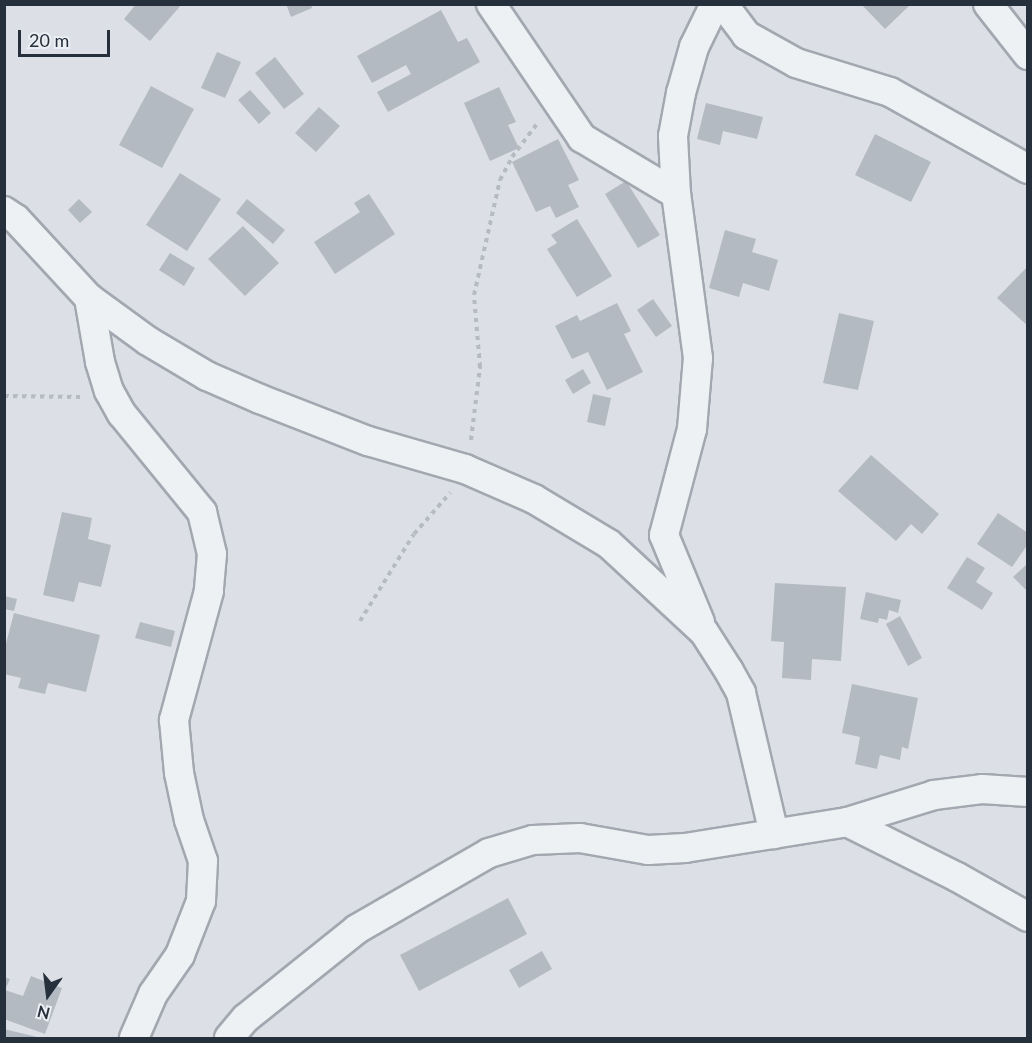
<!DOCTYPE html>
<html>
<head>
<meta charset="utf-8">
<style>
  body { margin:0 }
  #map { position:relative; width:1032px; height:1043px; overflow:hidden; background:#dce0e6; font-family:Lato,sans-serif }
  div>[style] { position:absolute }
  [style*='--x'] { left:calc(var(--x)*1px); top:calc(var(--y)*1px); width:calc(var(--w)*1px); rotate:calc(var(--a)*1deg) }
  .building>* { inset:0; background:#b3bac2 }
  .path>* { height:4px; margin-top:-2px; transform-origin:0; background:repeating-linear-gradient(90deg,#b6bbc0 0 4.5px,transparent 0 9px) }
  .roads { filter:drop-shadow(2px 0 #a2a7b0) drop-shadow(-2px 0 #a2a7b0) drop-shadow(0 2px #a2a7b0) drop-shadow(0 -2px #a2a7b0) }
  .minor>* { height:28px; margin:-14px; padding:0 14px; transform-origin:14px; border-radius:14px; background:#eef1f4 }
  span { translate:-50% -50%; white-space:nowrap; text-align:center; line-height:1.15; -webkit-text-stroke:4.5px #ebeff4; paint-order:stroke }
  .frame { position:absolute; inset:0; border:6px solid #262f3c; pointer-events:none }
  .north { position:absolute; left:18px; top:965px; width:60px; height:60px; -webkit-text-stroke:4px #ebeff4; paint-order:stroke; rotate:194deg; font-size:16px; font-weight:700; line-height:24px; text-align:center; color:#262f3c }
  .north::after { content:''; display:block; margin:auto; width:21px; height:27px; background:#262f3c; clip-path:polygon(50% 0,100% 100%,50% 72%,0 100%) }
  .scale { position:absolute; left:18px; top:30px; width:92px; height:27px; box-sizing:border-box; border:3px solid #262f3c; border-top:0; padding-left:8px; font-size:18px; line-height:21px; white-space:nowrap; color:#262f3c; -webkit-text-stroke:4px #ebeff4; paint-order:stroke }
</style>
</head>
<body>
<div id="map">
  <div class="building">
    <i style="clip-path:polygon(136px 4px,182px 4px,150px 41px,124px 19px)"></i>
    <i style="clip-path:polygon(286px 4px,311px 4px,312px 8px,291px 17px)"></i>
    <i style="clip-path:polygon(861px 4px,911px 4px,885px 29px)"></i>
    <i style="clip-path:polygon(441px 10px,458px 42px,467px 38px,480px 62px,388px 112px,377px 92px,411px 74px,406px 65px,372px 83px,357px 56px)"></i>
    <i style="clip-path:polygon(217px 52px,241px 62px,225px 98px,201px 88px)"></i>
    <i style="clip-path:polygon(275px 57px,304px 94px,284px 109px,255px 73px)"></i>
    <i style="clip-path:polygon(151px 86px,194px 109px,162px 168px,119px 145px)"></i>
    <i style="clip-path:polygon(499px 87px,516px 122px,508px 125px,519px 148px,490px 161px,464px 103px)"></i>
    <i style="clip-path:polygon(250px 90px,271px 113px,259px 124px,238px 100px)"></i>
    <i style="clip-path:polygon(706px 103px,763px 117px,757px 139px,723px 131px,720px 145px,697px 139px)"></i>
    <i style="clip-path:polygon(319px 107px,340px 126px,316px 152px,295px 133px)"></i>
    <i style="clip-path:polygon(875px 134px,931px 162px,911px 202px,855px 175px)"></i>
    <i style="clip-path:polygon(558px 139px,579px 180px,568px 185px,579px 207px,556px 218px,550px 206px,536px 212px,512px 162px)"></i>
    <i style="clip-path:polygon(180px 173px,221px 199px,187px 251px,146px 225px)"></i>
    <i style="clip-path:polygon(626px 181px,660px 235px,638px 248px,605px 194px)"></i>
    <i style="clip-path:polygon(369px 194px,395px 234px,335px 274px,314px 242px,360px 212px,354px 203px)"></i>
    <i style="clip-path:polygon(79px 199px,92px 212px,80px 223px,68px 210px)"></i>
    <i style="clip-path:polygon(247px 199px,285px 230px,273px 244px,236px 213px)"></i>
    <i style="clip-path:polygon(577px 219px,612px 276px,577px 297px,547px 249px,557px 243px,551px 235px)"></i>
    <i style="clip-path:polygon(243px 226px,279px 263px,245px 296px,208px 259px)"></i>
    <i style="clip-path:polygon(725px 230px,756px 239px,752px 252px,778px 260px,769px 291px,743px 283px,739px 297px,709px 288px)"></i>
    <i style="clip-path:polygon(170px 253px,195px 268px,184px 286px,159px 270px)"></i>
    <i style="clip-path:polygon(1028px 266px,1028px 326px,997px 298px)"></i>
    <i style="clip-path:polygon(653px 299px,672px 326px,656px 337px,637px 310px)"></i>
    <i style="clip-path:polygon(617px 303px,631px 331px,624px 334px,643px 372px,607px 390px,588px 352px,572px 359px,555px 326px,577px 315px,580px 321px)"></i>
    <i style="clip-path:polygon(839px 313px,874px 321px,858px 390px,823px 383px)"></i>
    <i style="clip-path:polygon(583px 369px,591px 383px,573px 394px,565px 380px)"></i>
    <i style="clip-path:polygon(593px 394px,611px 398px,605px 426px,587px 422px)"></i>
    <i style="clip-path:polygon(871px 455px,939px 514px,922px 534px,911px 524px,896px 541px,838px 491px)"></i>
    <i style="clip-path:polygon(62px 512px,92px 518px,88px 539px,111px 545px,101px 587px,79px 582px,74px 602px,43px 595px)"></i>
    <i style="clip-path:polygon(998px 513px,1028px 533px,1028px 544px,1012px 567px,977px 544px)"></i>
    <i style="clip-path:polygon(967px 557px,985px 568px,976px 582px,993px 593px,982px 610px,947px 588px)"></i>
    <i style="clip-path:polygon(1028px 563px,1028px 592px,1013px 577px)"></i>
    <i style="clip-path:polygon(775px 583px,846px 587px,841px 661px,812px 659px,811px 680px,782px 678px,784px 642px,771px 641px)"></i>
    <i style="clip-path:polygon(866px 592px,901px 600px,898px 613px,889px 610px,887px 620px,879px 618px,878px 623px,860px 619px)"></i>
    <i style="clip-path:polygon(4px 596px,17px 599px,14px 611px,4px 609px)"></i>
    <i style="clip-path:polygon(14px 613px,100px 635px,86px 692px,48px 683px,45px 694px,18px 688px,21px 678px,4px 674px,4px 651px)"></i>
    <i style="clip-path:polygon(900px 616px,922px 658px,908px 666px,886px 624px)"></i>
    <i style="clip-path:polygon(140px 622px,175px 631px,171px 647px,135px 638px)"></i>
    <i style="clip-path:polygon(852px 684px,918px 698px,908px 749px,902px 747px,900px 760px,880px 755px,877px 769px,855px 764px,860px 737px,842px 733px)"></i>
    <i style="clip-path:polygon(508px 898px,527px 934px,419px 991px,400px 955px)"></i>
    <i style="clip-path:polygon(542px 951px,552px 969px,519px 988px,509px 970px)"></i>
    <i style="clip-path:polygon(31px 976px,62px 988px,45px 1034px,4px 1019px,4px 977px,10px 979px,5px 990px,23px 996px)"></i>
    <i style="clip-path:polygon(4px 1029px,41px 1038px,4px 1038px)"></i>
  </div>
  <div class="path">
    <i style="--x:4;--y:396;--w:76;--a:0.8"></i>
    <i style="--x:471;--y:440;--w:74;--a:-83"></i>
    <i style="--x:480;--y:367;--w:72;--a:-94.8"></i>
    <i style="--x:474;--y:295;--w:118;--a:-77.3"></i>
    <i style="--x:500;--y:180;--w:26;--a:-62"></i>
    <i style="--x:512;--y:157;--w:41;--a:-52.9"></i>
    <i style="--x:360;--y:621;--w:102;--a:-58.2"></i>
    <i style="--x:414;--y:534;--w:55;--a:-48.7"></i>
  </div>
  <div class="roads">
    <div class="minor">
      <i style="--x:491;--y:4;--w:162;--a:55.8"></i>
      <i style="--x:582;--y:138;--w:109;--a:30.8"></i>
      <i style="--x:723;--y:4;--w:39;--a:53"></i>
      <i style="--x:746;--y:35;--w:57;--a:29.2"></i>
      <i style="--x:796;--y:63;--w:98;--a:17.1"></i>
      <i style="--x:890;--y:92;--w:158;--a:29.2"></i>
      <i style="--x:988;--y:4;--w:65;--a:51.9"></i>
      <i style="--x:4;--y:211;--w:14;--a:34"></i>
      <i style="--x:16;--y:219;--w:108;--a:47.3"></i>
      <i style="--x:89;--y:298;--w:73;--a:36.1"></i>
      <i style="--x:148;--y:341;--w:69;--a:30.7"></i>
      <i style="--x:207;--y:376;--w:58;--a:23.5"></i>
      <i style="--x:260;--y:399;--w:116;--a:21.3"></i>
      <i style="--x:368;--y:441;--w:101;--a:16.1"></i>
      <i style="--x:465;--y:469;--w:75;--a:23.5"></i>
      <i style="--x:534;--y:499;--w:87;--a:31"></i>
      <i style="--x:609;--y:544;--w:129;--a:42.8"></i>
      <i style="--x:704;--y:632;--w:46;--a:57.3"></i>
      <i style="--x:729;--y:671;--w:25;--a:61"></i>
      <i style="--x:741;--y:693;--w:145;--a:76.8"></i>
      <i style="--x:89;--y:298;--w:65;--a:80.2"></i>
      <i style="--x:100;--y:362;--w:30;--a:73"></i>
      <i style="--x:109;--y:391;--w:26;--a:61"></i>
      <i style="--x:122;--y:414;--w:127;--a:50.8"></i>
      <i style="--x:202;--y:512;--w:43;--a:76.6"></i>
      <i style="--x:212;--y:554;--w:37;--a:95"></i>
      <i style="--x:209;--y:591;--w:134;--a:105.2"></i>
      <i style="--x:174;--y:720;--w:53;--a:84.6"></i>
      <i style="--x:179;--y:773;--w:48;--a:78"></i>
      <i style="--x:189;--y:820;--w:43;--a:71.1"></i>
      <i style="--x:203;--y:861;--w:40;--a:92.9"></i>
      <i style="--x:201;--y:901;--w:58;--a:111.3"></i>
      <i style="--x:180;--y:955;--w:47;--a:124.7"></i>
      <i style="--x:153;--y:994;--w:48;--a:113.4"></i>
      <i style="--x:700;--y:622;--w:94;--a:-112.5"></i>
      <i style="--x:664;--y:535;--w:110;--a:-75.2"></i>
      <i style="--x:692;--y:429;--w:71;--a:-85.2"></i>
      <i style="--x:698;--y:358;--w:165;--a:-97.6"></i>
      <i style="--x:676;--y:194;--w:58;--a:-93"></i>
      <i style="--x:673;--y:136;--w:44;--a:-79.5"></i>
      <i style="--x:681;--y:93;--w:48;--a:-74.2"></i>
      <i style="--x:694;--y:47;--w:48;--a:-64"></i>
      <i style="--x:847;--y:822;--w:123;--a:26.6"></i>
      <i style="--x:957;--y:877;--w:81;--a:29.4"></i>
      <i style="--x:229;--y:1038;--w:26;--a:-50"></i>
      <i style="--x:246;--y:1018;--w:142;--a:-38.7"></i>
      <i style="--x:357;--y:929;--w:152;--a:-29.9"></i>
      <i style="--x:489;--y:853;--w:46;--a:-16.5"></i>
      <i style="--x:533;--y:840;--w:47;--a:-2.4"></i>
      <i style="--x:580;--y:838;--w:69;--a:10"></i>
      <i style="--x:648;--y:850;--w:37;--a:-3"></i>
      <i style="--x:685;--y:848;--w:164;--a:-9.1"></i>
      <i style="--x:847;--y:822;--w:91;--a:-17.2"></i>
      <i style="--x:934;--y:795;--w:48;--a:-7.1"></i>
      <i style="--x:982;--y:789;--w:46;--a:3.7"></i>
    </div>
  </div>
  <div class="frame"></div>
  <div class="north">N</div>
  <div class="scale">20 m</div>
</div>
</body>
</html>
